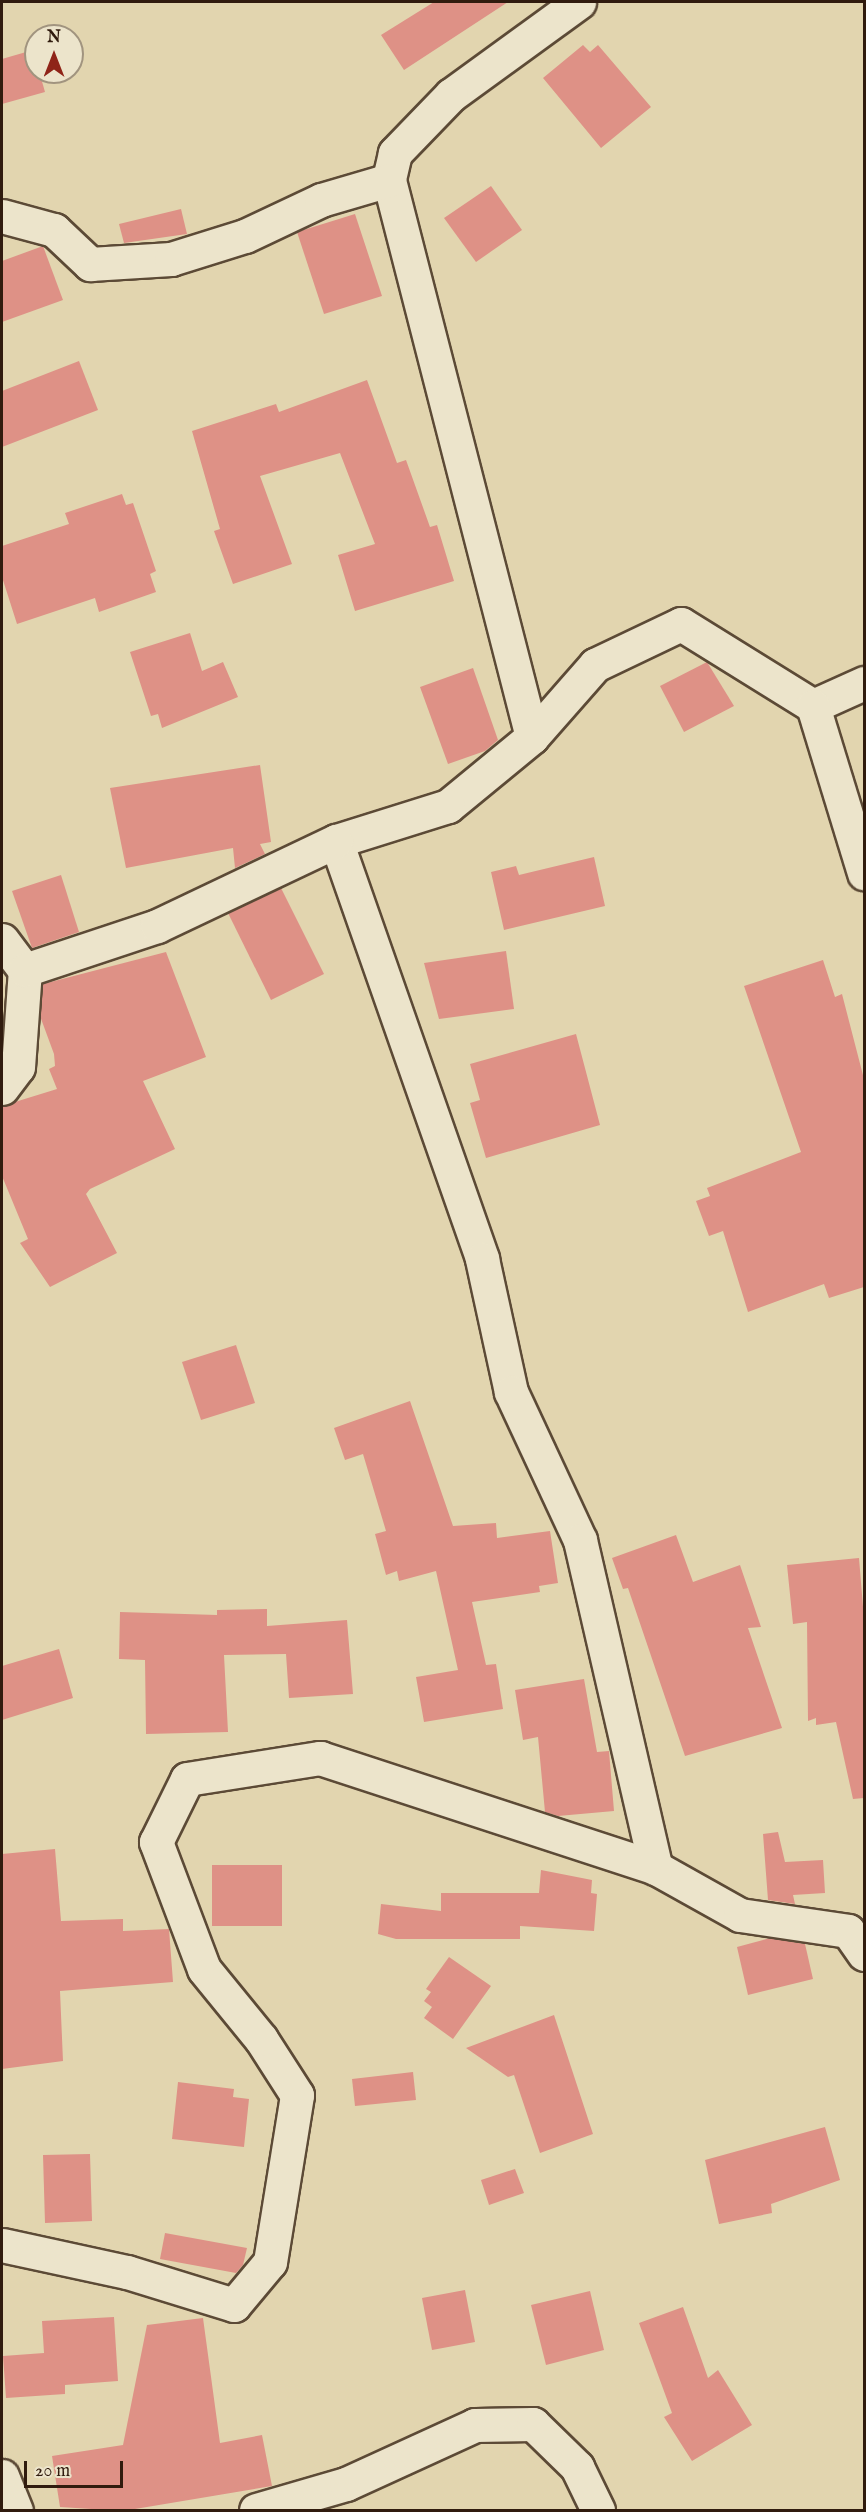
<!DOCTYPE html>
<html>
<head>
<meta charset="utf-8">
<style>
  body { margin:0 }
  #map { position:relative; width:866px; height:2512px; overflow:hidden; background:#e2d5af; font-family:"IM FELL English",serif }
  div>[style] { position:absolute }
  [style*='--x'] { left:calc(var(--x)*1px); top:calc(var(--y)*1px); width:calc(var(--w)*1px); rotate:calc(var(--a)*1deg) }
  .building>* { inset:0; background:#de9186 }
  .roads { filter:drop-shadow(2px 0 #5c4a36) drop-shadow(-2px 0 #5c4a36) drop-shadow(0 2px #5c4a36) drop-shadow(0 -2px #5c4a36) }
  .minor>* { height:33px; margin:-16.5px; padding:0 16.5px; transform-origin:16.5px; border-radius:16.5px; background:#ece4cb }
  span { translate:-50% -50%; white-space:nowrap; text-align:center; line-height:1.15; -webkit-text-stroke:5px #ece4cb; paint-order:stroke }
  .frame { position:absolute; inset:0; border:3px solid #301b0e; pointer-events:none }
  .north { position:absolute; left:24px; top:24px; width:60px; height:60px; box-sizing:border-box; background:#ece4cb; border:2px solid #a1947f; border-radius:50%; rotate:0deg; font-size:16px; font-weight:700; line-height:24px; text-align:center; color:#301b0e }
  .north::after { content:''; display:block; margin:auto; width:21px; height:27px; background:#8f2418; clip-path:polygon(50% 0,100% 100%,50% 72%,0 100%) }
  .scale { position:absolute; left:24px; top:2461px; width:99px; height:27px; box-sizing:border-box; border:3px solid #301b0e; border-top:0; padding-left:8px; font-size:18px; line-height:21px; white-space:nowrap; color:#301b0e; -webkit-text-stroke:4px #ece4cb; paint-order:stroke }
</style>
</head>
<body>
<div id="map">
  <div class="building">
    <i style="clip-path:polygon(434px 2px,508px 2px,404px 70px,381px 35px)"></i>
    <i style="clip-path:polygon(583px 45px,590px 52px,598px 45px,651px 107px,601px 148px,543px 78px)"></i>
    <i style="clip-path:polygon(33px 50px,45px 92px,2px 104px,2px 59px)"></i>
    <i style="clip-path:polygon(491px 186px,522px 230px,476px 262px,444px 218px)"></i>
    <i style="clip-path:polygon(181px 209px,187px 234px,124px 243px,119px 224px)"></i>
    <i style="clip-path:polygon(355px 214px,382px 296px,324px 314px,297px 232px)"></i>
    <i style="clip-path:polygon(43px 246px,63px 300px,2px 322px,2px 261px)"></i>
    <i style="clip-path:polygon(79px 361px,98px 410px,2px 447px,2px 391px)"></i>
    <i style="clip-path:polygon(367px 380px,397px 463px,406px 460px,430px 527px,437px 525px,454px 581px,355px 611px,338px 555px,375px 544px,340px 453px,260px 476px,292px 564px,233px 584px,214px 531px,220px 529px,192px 431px,276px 404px,279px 412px)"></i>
    <i style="clip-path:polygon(122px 494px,126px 505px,133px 503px,156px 571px,150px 574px,156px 592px,99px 612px,95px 598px,17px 624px,2px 577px,2px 546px,69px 524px,65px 513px)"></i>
    <i style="clip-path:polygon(190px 633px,202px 671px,223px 662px,238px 697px,162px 728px,158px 714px,151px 716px,130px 652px)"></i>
    <i style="clip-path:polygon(707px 662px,734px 706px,684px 732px,660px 686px)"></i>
    <i style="clip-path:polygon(473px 668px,498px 740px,485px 751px,448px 764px,420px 687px)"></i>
    <i style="clip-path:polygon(260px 765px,271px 842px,260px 844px,265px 854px,235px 868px,233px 848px,126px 868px,110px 788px)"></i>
    <i style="clip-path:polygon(594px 857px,605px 906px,504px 930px,491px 872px,516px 866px,519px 875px)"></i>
    <i style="clip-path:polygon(61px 875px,79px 932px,32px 948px,12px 891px)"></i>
    <i style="clip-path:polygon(281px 888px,324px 974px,271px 1000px,228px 913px)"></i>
    <i style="clip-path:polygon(506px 951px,514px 1009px,439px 1019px,424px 963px)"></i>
    <i style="clip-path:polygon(166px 952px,206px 1057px,143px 1081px,175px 1149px,90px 1189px,86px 1194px,117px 1253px,50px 1287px,20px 1243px,28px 1239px,2px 1176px,2px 1106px,57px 1089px,49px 1069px,55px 1066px,54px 1054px,40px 1016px,43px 984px)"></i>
    <i style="clip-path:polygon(823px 960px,835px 997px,842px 994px,864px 1079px,864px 1287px,829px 1298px,824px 1284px,748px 1312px,723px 1231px,709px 1236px,696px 1201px,710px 1196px,707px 1188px,801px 1152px,744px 986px)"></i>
    <i style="clip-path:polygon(576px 1034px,600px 1125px,486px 1158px,470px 1103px,480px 1100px,470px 1064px)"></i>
    <i style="clip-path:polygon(236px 1345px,255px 1403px,201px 1420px,182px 1362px)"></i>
    <i style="clip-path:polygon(410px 1401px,453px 1526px,496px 1523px,497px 1538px,550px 1531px,558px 1583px,539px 1586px,540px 1592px,472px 1602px,486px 1665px,496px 1664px,503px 1709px,424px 1722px,416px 1677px,458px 1670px,436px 1571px,399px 1581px,397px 1571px,386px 1575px,375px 1534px,386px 1531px,363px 1454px,345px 1460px,334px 1428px)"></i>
    <i style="clip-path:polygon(676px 1535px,693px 1582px,740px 1565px,761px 1627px,748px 1628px,782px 1728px,685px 1756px,628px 1588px,623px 1589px,612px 1558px)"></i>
    <i style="clip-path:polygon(859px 1558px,864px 1619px,864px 1798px,853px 1799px,836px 1722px,816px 1725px,816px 1718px,808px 1721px,807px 1622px,793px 1624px,787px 1565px)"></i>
    <i style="clip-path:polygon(267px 1609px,267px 1626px,347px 1620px,353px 1694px,289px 1698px,286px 1654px,224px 1655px,228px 1732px,146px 1734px,145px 1660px,119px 1659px,120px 1612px,217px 1615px,217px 1610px)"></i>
    <i style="clip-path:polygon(59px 1649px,73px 1698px,2px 1720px,2px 1666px)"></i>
    <i style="clip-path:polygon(584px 1679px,597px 1752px,609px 1751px,614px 1811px,558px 1816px,545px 1812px,538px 1737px,523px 1740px,515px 1690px)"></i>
    <i style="clip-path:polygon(778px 1832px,785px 1862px,823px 1860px,825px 1893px,793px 1895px,795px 1904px,768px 1900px,763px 1834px)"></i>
    <i style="clip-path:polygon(55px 1849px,61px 1921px,123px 1919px,123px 1931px,169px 1929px,173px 1982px,60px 1991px,63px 2061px,2px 2069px,2px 1854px)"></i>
    <i style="clip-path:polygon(212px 1865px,282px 1865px,282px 1926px,212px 1926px)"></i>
    <i style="clip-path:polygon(541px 1870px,592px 1880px,591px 1893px,597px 1894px,594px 1931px,520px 1926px,520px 1939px,396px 1939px,378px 1934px,381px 1904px,441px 1911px,441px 1893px,539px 1893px)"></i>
    <i style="clip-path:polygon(770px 1938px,805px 1944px,813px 1979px,748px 1995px,737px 1947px)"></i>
    <i style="clip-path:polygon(449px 1957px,491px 1986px,453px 2039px,424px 2018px,432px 2007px,424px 2001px,431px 1992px,426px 1989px)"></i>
    <i style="clip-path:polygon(554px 2015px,593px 2134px,540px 2153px,514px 2075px,508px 2077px,466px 2048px)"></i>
    <i style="clip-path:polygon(413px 2072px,416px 2100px,355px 2106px,352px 2079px)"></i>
    <i style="clip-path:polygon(178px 2082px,234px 2089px,233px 2097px,249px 2099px,244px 2147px,172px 2139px)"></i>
    <i style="clip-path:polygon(825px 2127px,840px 2180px,771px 2204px,772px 2213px,719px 2224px,705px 2160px)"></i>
    <i style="clip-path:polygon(90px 2154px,92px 2221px,45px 2223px,43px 2155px)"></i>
    <i style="clip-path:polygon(515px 2169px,524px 2193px,489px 2205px,481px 2180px)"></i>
    <i style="clip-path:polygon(165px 2233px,247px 2248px,243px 2265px,236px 2273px,160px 2259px)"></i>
    <i style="clip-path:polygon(465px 2290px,475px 2342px,432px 2350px,422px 2298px)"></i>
    <i style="clip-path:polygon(590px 2291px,604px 2350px,546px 2365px,531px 2305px)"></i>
    <i style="clip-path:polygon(683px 2307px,708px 2378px,718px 2370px,752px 2425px,692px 2461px,664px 2417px,672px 2413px,639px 2323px)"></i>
    <i style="clip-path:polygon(114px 2317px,118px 2381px,65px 2385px,65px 2394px,6px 2398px,3px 2356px,44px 2353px,42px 2321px)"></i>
    <i style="clip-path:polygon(203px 2318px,220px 2443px,262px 2435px,272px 2486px,123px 2511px,60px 2507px,52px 2456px,123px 2445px,147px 2325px)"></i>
  </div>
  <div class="roads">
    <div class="minor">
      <i style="--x:579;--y:2;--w:158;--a:144"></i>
      <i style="--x:451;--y:95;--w:81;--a:134"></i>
      <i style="--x:395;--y:153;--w:28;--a:103"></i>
      <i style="--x:389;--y:180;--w:575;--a:75.6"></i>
      <i style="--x:532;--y:737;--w:109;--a:140.6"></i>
      <i style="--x:448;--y:806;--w:117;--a:162.6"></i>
      <i style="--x:336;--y:841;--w:443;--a:70.7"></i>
      <i style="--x:482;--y:1259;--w:136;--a:77.7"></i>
      <i style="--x:511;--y:1392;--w:163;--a:65"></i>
      <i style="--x:580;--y:1540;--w:337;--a:77"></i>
      <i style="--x:656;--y:1868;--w:96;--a:29.2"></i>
      <i style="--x:740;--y:1915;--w:109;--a:8.4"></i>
      <i style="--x:848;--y:1931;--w:28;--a:55"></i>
      <i style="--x:2;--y:216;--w:54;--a:15.1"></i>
      <i style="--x:54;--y:230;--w:50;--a:43.4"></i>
      <i style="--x:90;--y:264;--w:81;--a:-3.5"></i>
      <i style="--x:171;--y:259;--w:77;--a:-17.3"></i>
      <i style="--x:245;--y:236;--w:84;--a:-25.3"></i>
      <i style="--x:321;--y:200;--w:71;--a:-16.4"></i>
      <i style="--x:813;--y:706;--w:56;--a:-24.3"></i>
      <i style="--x:532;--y:737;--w:96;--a:-48.8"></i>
      <i style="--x:595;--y:665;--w:95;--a:-25.5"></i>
      <i style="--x:681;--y:624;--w:155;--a:31.8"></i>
      <i style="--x:813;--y:706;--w:175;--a:73"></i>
      <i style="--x:2;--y:940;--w:38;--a:53"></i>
      <i style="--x:2;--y:1088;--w:26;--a:-53"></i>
      <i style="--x:18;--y:1067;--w:97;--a:-85.9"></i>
      <i style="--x:25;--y:970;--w:139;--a:-18.4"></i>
      <i style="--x:157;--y:926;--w:198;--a:-25.4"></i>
      <i style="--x:2;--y:2245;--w:128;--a:12.2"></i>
      <i style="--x:127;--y:2272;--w:112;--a:17.1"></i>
      <i style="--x:234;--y:2305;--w:56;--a:-50.1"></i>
      <i style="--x:270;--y:2262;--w:169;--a:-80.8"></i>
      <i style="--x:297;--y:2095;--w:67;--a:-122.7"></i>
      <i style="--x:261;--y:2039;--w:90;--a:-129.2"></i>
      <i style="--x:204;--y:1969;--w:136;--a:-110.7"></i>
      <i style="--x:156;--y:1842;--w:70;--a:-63.8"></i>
      <i style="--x:187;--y:1779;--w:135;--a:-9"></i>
      <i style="--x:320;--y:1758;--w:354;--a:18.1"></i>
      <i style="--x:2;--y:2476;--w:37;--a:68"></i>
      <i style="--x:256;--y:2510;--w:94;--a:-16.1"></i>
      <i style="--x:346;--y:2484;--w:142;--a:-24.6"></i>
      <i style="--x:475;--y:2425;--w:58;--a:-1"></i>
      <i style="--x:533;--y:2424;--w:62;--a:44.3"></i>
      <i style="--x:577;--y:2467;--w:48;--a:64"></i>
    </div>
  </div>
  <div class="frame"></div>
  <div class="north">N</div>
  <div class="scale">20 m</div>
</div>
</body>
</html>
